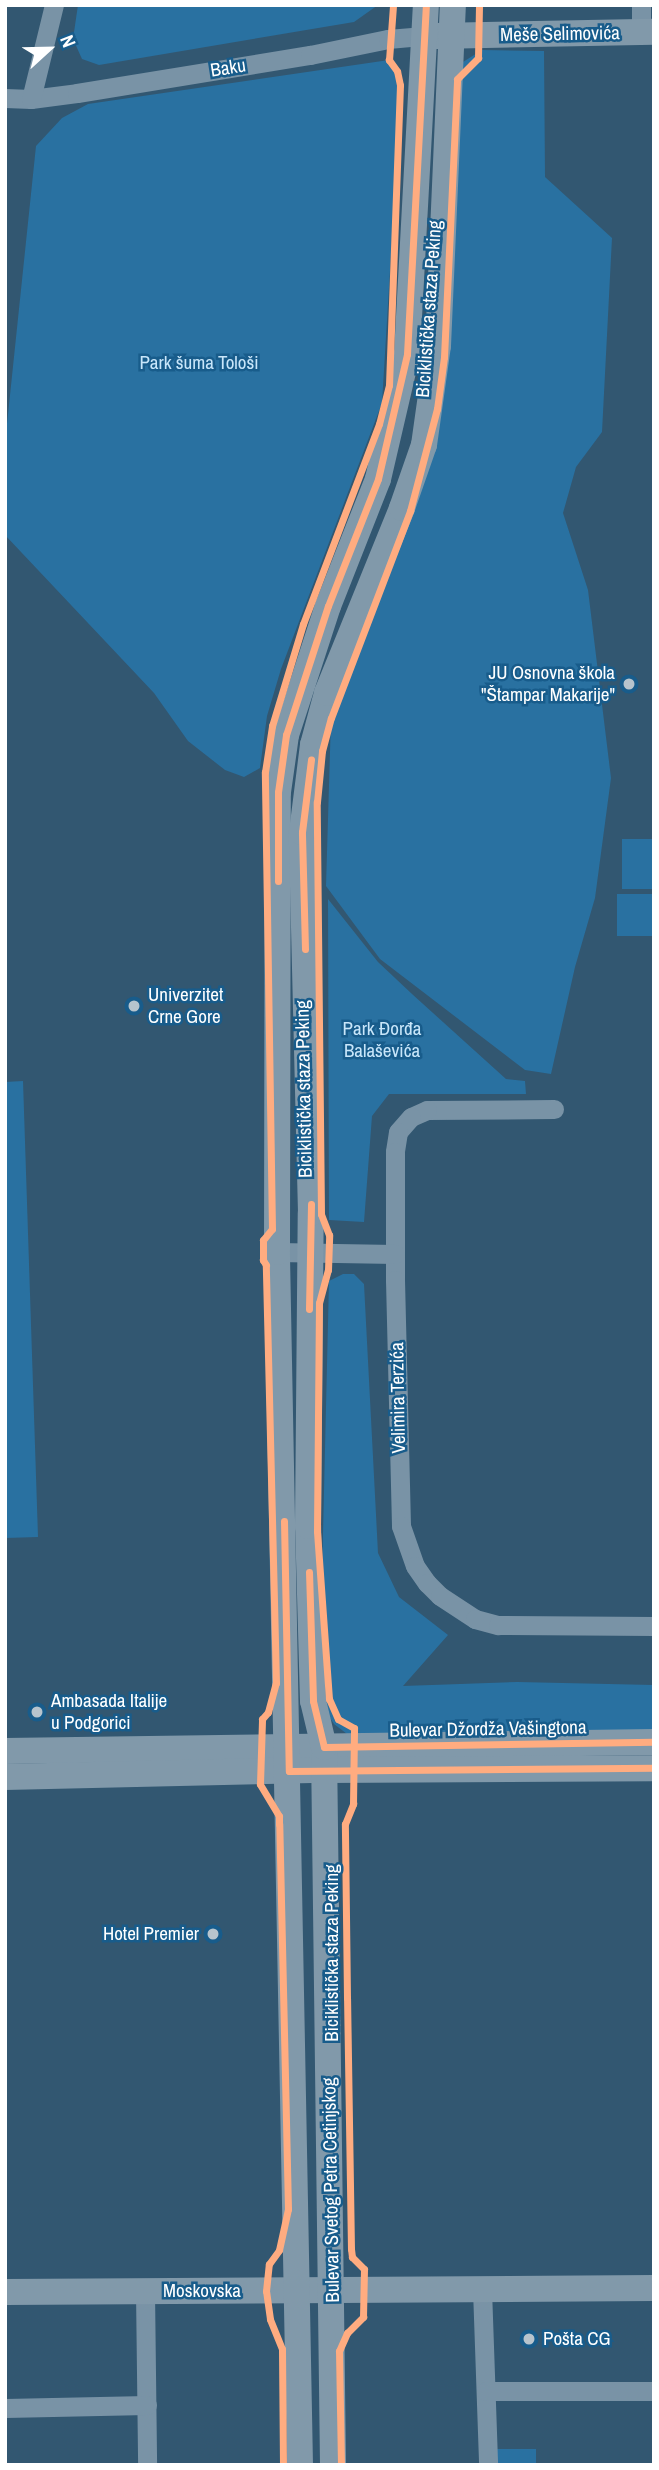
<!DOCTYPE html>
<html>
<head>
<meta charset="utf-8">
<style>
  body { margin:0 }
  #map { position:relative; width:659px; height:2470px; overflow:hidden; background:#325771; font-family:"Archivo Narrow",sans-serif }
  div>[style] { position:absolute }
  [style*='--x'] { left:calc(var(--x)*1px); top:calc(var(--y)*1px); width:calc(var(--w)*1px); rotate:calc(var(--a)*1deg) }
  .green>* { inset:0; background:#2971a1 }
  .street>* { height:19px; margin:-9.5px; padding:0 9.5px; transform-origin:9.5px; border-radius:9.5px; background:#7993a6 }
  .secondary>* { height:26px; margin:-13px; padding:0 13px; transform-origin:13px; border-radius:13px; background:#8199aa }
  .cycleway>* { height:7px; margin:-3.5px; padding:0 3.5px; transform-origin:3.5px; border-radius:3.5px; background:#ffac80 }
  .dots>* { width:19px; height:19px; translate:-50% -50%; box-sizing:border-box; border:4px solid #185c8b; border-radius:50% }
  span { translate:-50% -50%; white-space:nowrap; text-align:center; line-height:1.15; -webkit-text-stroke:5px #185c8b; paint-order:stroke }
  .street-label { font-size:19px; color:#fff }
  .park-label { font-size:19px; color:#c8e6fa }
  .poi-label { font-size:19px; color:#fff }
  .right { translate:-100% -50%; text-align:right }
  .left { translate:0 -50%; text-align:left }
  .frame { position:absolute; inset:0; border:7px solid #fff; pointer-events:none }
  .north { position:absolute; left:14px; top:14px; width:70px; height:70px; -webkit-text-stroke:5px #185c8b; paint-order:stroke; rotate:68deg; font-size:19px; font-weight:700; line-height:28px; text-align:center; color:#fff }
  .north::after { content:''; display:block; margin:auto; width:24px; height:32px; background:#fff; clip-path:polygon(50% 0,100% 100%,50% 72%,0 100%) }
</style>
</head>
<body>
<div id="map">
  <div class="green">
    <i style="clip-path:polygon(78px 5px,378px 5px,354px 22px,99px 65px,82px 59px,73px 39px)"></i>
    <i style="clip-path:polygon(482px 50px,544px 51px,545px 177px,612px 238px,602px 432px,576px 467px,563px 513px,588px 590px,611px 778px,595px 898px,575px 967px,551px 1074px,525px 1070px,380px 959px,326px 886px,331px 718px,432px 432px,455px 67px)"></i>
    <i style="clip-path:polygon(389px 60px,395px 62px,401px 89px,382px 403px,281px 669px,267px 716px,260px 768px,244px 777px,225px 770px,188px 741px,154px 693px,5px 535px,5px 443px,36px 146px,62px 118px,88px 104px)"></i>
    <i style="clip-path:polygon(622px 839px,654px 839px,654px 889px,622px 889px)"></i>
    <i style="clip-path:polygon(617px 894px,654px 894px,654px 936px,617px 936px)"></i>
    <i style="clip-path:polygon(328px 899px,378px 962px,412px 994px,506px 1079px,525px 1081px,526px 1094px,389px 1094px,372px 1116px,364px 1222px,329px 1220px)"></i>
    <i style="clip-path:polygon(23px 1081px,38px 1537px,5px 1538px,5px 1082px)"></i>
    <i style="clip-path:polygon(343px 1274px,354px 1274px,364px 1284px,378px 1553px,399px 1597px,448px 1635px,403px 1686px,517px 1682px,654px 1685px,654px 1733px,351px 1737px,334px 1724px,319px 1701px,329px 1281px)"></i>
    <i style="clip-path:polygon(496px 2449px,536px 2449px,536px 2465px,496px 2465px)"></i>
  </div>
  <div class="street">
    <i style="--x:641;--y:5;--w:27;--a:90"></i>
    <i style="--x:5;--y:98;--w:26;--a:2"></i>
    <i style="--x:31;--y:99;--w:46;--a:-7.4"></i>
    <i style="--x:77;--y:93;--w:236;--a:-9.3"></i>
    <i style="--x:310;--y:55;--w:80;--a:-11.6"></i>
    <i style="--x:388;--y:39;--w:36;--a:-5"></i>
    <i style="--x:31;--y:99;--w:97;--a:-76.3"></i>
    <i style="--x:554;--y:1109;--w:127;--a:179.5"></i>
    <i style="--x:427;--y:1110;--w:17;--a:156"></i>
    <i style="--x:411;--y:1117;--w:20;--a:131"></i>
    <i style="--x:398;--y:1132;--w:20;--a:99"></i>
    <i style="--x:395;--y:1152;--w:128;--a:90"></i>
    <i style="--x:395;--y:1280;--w:246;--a:88.6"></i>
    <i style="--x:401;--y:1526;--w:42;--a:70.7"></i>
    <i style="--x:415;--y:1566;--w:21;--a:55"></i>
    <i style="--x:427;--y:1583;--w:18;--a:45"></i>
    <i style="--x:440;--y:1596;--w:42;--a:33.3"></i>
    <i style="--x:475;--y:1619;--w:24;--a:15"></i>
    <i style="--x:498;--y:1625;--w:156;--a:0.4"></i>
    <i style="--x:277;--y:1252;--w:118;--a:1"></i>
    <i style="--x:482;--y:2289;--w:176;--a:88"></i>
    <i style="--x:145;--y:2291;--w:174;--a:89.3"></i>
    <i style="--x:486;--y:2391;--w:168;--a:0"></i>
    <i style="--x:5;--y:2408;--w:142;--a:-1.2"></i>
  </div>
  <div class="secondary">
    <i style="--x:436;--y:36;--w:218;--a:-1.1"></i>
    <i style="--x:5;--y:1751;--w:649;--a:-0.79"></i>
    <i style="--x:5;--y:1777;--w:319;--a:-1.3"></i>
    <i style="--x:324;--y:1770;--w:330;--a:-0.3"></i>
    <i style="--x:5;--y:2292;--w:649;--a:-0.35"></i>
    <i style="--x:300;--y:2465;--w:1213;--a:-91.09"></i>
    <i style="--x:277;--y:1252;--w:460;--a:-89.9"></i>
    <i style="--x:278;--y:792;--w:58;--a:-82"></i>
    <i style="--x:286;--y:735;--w:136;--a:-72"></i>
    <i style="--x:328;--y:606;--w:136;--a:-68.5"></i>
    <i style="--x:378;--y:479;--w:128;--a:-76.9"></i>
    <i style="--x:407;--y:354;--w:350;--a:-86.9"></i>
    <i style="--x:333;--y:2465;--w:718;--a:-90.72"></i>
    <i style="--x:324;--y:1747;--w:47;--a:-103.4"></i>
    <i style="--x:313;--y:1701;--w:175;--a:-91.6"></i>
    <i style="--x:308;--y:1526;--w:313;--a:-89.5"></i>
    <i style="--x:311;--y:1213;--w:381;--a:-91.4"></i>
    <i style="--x:302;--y:832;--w:88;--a:-82.8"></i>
    <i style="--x:313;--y:745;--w:54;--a:-74.9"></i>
    <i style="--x:327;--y:693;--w:200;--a:-67.9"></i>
    <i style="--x:402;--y:508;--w:67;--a:-70.8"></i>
    <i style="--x:424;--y:445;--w:100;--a:-82"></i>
    <i style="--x:438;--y:346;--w:341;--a:-87.5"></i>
  </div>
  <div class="cycleway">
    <i style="--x:278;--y:881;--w:89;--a:-90"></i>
    <i style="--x:278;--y:792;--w:58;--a:-82"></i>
    <i style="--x:286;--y:735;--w:136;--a:-72"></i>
    <i style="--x:328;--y:606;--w:136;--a:-68.5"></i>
    <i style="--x:378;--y:479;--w:128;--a:-76.9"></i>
    <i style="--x:407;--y:354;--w:350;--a:-86.9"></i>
    <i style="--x:305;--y:949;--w:117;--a:-91.5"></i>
    <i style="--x:302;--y:832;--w:73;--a:-82.9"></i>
    <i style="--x:309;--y:1309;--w:105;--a:-88.9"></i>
    <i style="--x:284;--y:1521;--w:250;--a:88.9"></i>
    <i style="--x:289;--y:1771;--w:365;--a:-0.5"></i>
    <i style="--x:309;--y:1572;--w:129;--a:88.2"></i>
    <i style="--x:313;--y:1701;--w:47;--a:76.6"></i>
    <i style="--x:324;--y:1747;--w:330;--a:-0.9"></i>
    <i style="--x:283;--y:2465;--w:116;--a:-90.5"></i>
    <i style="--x:282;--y:2349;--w:32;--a:-112"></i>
    <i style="--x:270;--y:2319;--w:28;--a:-98"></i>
    <i style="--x:266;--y:2291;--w:27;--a:-84"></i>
    <i style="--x:269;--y:2264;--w:17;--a:-54"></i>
    <i style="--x:279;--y:2250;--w:42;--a:-77.6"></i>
    <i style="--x:288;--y:2209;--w:385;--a:-91.3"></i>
    <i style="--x:279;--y:1824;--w:8;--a:-90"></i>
    <i style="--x:279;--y:1816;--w:37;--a:-121"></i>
    <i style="--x:260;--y:1784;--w:65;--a:-88.2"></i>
    <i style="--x:262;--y:1719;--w:9;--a:-49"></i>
    <i style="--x:268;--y:1712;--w:30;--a:-75"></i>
    <i style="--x:276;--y:1683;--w:418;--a:-91.4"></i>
    <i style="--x:266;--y:1265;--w:6;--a:-121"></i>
    <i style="--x:263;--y:1260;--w:20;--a:-90"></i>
    <i style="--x:263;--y:1240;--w:14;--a:-51"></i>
    <i style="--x:272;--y:1229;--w:457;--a:-90.9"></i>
    <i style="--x:265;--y:772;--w:47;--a:-81.3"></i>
    <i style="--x:272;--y:726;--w:107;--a:-73.1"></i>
    <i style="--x:303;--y:624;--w:214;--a:-69.2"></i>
    <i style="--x:379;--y:424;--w:40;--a:-75.6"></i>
    <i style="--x:389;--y:385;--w:300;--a:-87.9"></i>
    <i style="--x:400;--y:85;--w:14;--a:-102"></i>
    <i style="--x:397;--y:71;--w:14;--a:-126"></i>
    <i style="--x:389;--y:60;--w:55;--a:-85.8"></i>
    <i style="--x:341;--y:2465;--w:114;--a:-91"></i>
    <i style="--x:339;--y:2351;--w:20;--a:-66"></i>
    <i style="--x:347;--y:2333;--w:23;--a:-45"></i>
    <i style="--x:363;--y:2317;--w:48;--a:-88.8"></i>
    <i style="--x:364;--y:2269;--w:17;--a:-135"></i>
    <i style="--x:352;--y:2257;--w:8;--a:-97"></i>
    <i style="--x:351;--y:2249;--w:251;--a:-90.9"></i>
    <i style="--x:347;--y:1998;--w:174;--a:-90.7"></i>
    <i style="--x:345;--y:1824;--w:22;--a:-68"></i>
    <i style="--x:353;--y:1804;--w:76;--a:-89.2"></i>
    <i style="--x:354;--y:1728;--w:18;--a:-151"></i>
    <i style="--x:338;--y:1719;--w:22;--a:-114"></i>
    <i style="--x:329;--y:1699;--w:168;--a:-94.1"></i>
    <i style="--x:317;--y:1531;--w:228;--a:-89.5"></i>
    <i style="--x:319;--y:1303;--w:34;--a:-75"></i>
    <i style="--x:328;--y:1270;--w:35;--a:-88"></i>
    <i style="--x:329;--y:1235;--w:22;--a:-111"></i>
    <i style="--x:321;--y:1214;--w:412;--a:-90.6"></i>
    <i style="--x:317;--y:802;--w:51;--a:-84.4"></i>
    <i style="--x:322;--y:751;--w:34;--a:-75"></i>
    <i style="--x:331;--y:718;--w:222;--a:-69.1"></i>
    <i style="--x:410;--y:511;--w:106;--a:-75.2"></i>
    <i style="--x:437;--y:409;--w:52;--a:-82.3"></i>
    <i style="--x:444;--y:357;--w:278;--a:-87.3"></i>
    <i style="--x:457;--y:79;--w:30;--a:-45"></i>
    <i style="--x:478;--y:58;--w:53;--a:-88.9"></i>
  </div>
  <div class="dots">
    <i style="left:629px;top:684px;background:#b7c4cd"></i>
    <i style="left:134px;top:1006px;background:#b7c4cd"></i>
    <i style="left:37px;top:1712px;background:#b7c4cd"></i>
    <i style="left:213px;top:1934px;background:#b7c4cd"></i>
    <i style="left:529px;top:2339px;background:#b7c4cd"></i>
  </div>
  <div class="street-label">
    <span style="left:560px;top:34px;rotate:-1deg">Meše Selimovića</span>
    <span style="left:228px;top:68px;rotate:-9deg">Baku</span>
    <span style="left:429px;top:309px;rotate:-86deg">Biciklistička staza Peking</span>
    <span style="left:304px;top:1089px;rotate:-91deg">Biciklistička staza Peking</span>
    <span style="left:398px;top:1398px;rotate:-91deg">Velimira Terzića</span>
    <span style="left:488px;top:1729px;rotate:-1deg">Bulevar Džordža Vašingtona</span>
    <span style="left:332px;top:1953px;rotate:-90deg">Biciklistička staza Peking</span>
    <span style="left:331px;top:2190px;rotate:-91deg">Bulevar Svetog Petra Cetinjskog</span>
    <span style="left:202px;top:2291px">Moskovska</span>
  </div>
  <div class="park-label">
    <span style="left:199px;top:363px">Park šuma Tološi</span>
    <span style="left:382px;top:1040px">Park Đorđa<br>Balaševića</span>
  </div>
  <div class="poi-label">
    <span class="right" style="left:615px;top:684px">JU Osnovna škola<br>"Štampar Makarije"</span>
    <span class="left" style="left:148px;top:1006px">Univerzitet<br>Crne Gore</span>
    <span class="left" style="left:51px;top:1712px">Ambasada Italije<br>u Podgorici</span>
    <span class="right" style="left:199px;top:1934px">Hotel Premier</span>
    <span class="left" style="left:543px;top:2339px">Pošta CG</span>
  </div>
  <div class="frame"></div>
  <div class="north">N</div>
</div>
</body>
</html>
